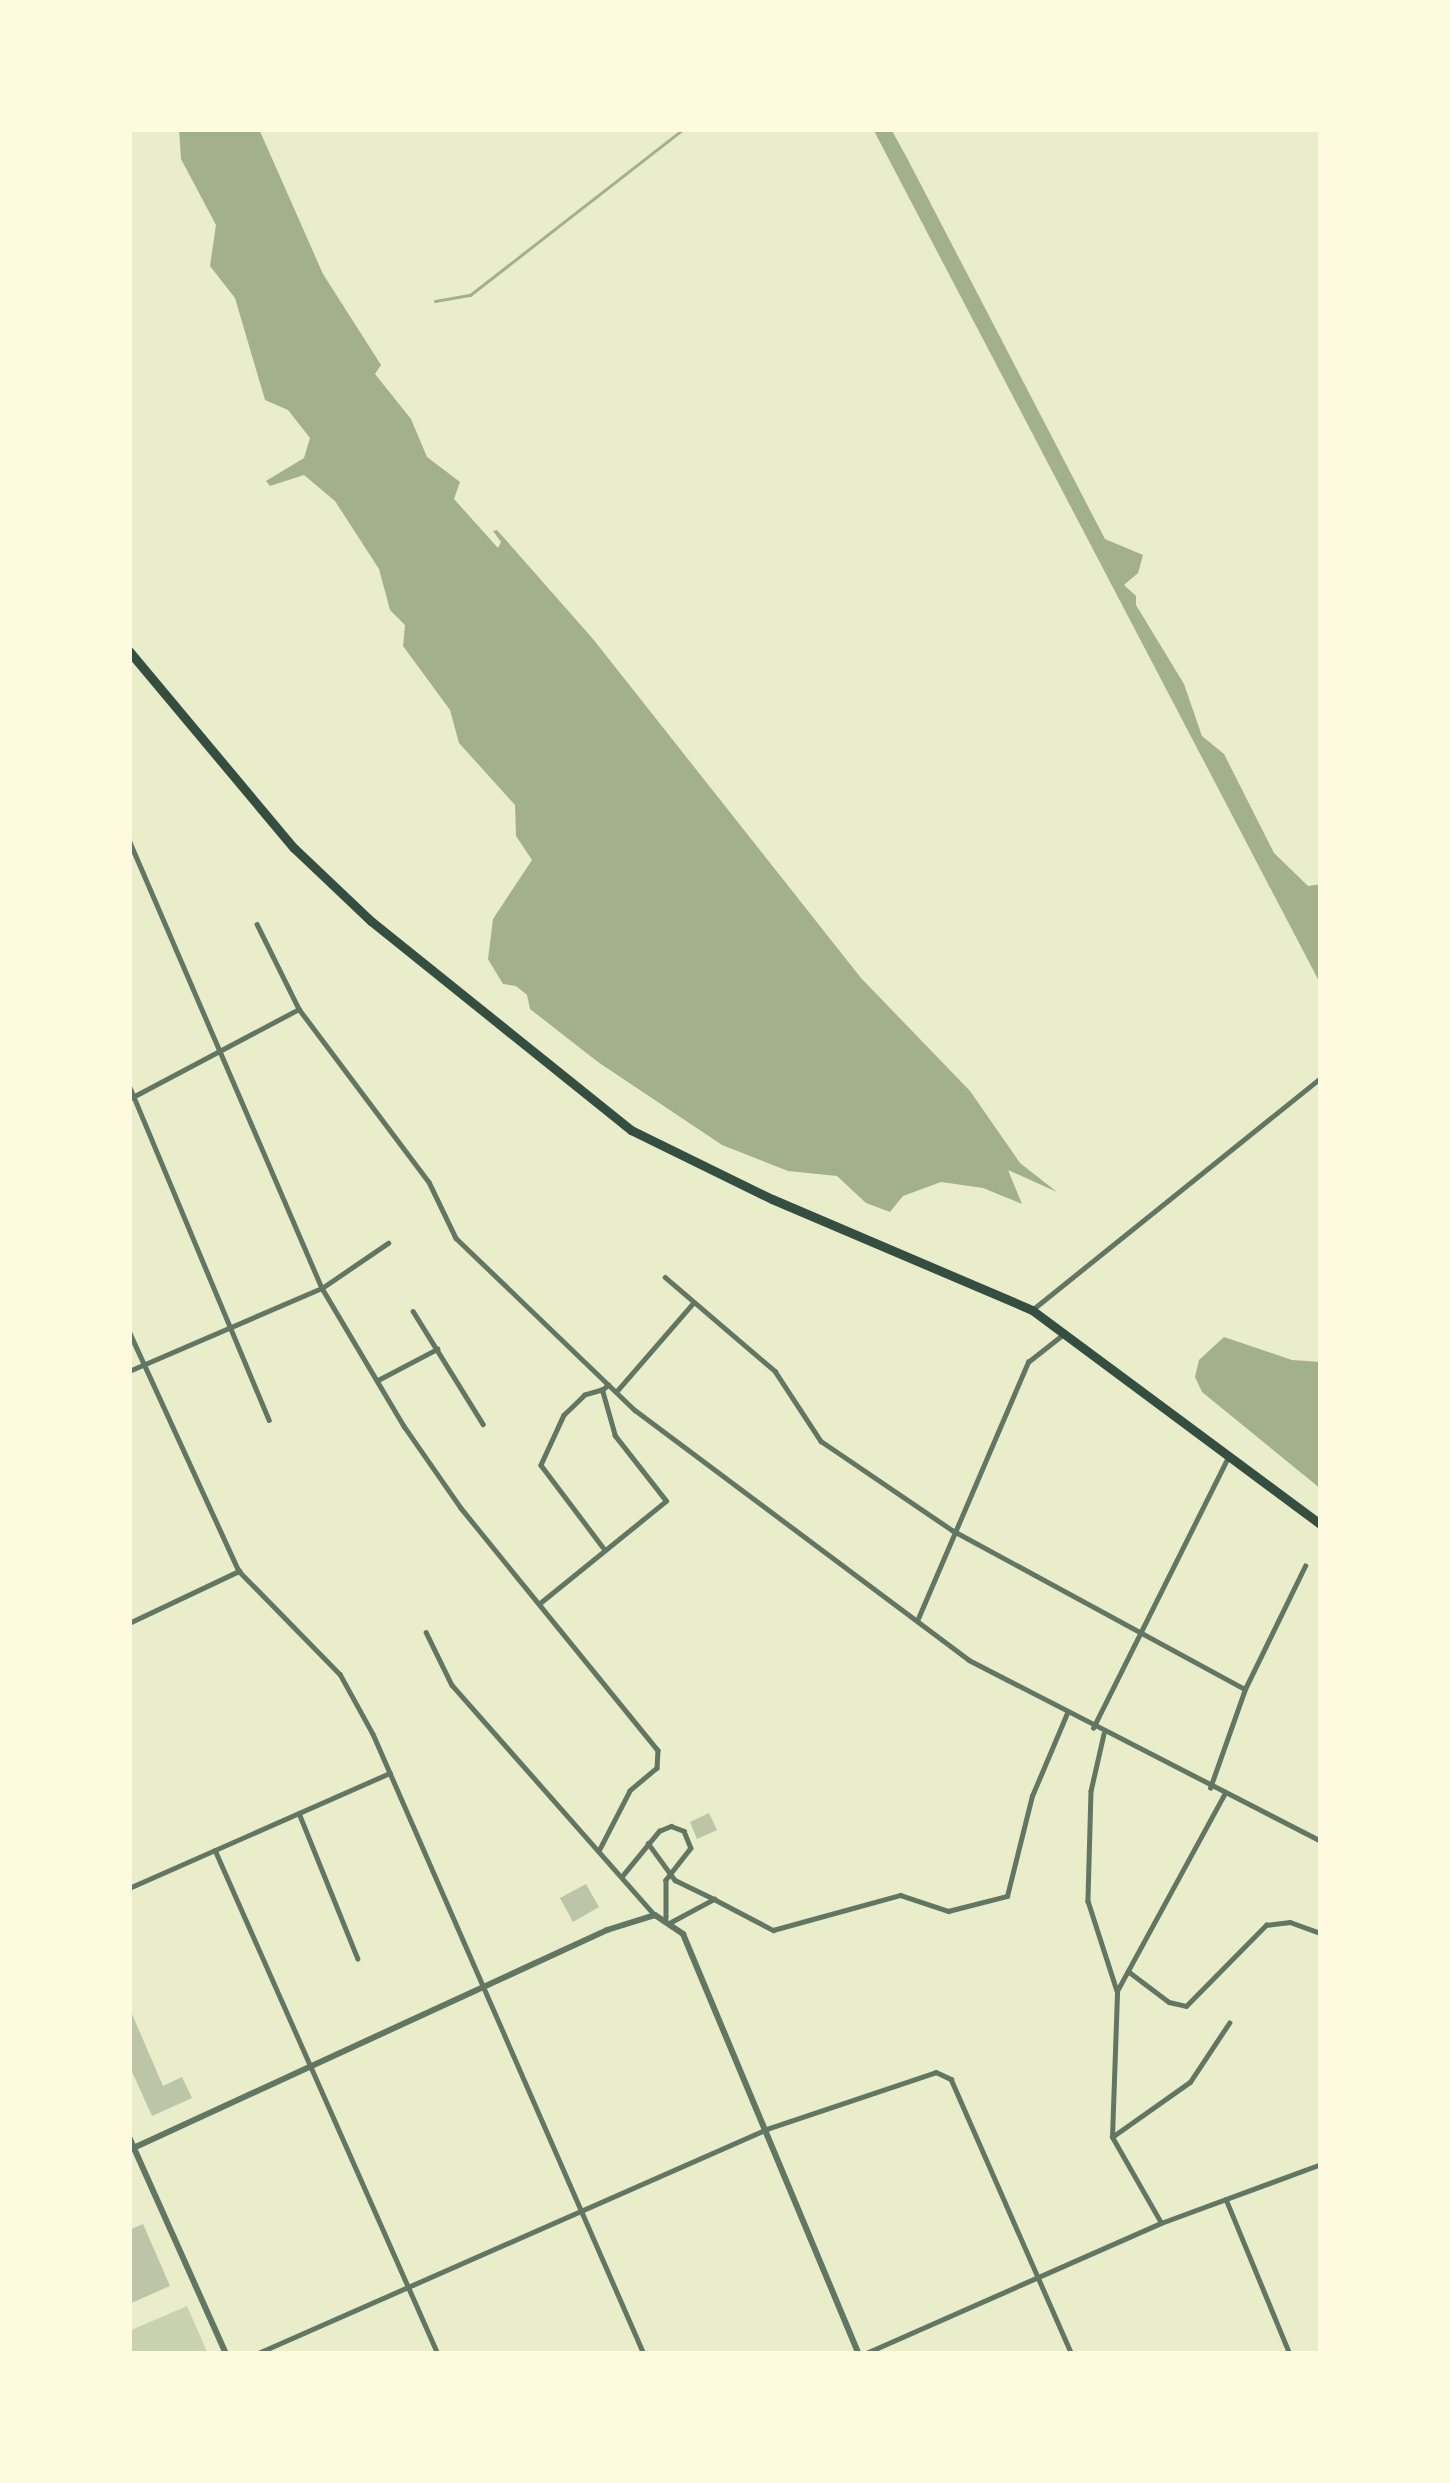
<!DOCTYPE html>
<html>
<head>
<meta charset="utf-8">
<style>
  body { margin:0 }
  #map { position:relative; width:1450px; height:2483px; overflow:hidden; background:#e9edc9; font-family:Helvetica,sans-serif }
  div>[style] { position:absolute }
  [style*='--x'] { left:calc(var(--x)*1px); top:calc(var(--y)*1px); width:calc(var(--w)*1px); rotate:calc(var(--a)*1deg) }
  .green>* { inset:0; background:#cad2ad }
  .water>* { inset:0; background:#a3b18a }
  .stream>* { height:3px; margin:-1.5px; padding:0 1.5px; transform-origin:1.5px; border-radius:1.5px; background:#a3b18a }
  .building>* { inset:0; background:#bcc5a7 }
  .minor>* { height:4.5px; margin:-2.25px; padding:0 2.25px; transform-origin:2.25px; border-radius:2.25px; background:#617663 }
  .tertiary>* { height:6px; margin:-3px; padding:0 3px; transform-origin:3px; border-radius:3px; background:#617663 }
  .trunk>* { height:9px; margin:-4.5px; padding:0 4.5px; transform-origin:4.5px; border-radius:4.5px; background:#344e41 }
  span { translate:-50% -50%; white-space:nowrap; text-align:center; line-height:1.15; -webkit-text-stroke:12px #fefae0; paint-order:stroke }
  .frame { position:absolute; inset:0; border:132px solid #fefae0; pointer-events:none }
</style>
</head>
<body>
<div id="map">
  <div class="green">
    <i style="clip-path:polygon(187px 2306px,208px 2354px,129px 2354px,129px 2331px)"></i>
  </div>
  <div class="water">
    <i style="clip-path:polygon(179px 129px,259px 129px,323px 274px,381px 365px,375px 374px,411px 419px,427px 457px,460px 482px,454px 499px,498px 548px,501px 542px,493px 531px,497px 530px,593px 639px,861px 978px,970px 1091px,1020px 1163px,1057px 1192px,1008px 1170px,1022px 1204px,983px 1188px,941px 1182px,903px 1196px,890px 1212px,866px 1203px,837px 1176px,788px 1171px,722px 1145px,598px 1062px,530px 1009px,527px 995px,516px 986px,503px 984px,488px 959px,493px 919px,532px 860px,516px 836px,515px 805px,459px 743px,450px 710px,403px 646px,405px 625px,390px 610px,379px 569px,335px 501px,304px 475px,270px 486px,266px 481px,304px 458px,310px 438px,288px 410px,265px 400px,235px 298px,210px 266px,216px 225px,181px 159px)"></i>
    <i style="clip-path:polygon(873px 129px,891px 129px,907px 158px,1105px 539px,1143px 555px,1138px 573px,1124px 585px,1136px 596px,1136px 605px,1184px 684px,1202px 736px,1224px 754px,1274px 853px,1308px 886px,1321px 884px,1321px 985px)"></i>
    <i style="clip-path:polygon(1224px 1337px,1292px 1360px,1321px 1362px,1321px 1489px,1202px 1392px,1195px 1377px,1199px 1360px)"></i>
  </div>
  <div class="stream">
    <i style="--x:435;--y:301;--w:36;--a:-10"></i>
    <i style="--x:470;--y:295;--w:270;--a:-37.9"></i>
  </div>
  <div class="building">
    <i style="clip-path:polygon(709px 1813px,717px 1830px,697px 1839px,690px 1822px)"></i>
    <i style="clip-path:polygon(586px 1884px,599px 1907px,573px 1922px,560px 1898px)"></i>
    <i style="clip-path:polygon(129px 2007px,163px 2086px,182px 2077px,192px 2098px,152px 2116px,129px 2065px)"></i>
    <i style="clip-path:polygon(143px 2224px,170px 2286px,129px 2304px,129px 2230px)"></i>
  </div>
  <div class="minor">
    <i style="--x:129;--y:840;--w:488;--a:66.7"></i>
    <i style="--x:322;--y:1288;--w:161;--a:59.3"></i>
    <i style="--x:404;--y:1426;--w:100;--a:55.2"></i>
    <i style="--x:461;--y:1508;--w:312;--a:50.9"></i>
    <i style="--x:658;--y:1750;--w:18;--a:93"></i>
    <i style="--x:657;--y:1768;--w:35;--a:140"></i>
    <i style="--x:630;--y:1791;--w:65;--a:117.3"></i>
    <i style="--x:257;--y:924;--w:95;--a:63.7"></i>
    <i style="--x:299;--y:1009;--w:216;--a:53.1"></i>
    <i style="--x:429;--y:1182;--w:62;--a:64.3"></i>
    <i style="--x:456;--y:1238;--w:248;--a:43.9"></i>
    <i style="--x:635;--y:1410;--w:417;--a:36.8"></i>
    <i style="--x:969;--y:1660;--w:396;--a:27.2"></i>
    <i style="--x:129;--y:1085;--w:363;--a:67.3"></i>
    <i style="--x:129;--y:1099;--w:192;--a:-27.9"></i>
    <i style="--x:665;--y:1277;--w:145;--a:40.5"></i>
    <i style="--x:775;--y:1371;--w:84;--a:56.7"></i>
    <i style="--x:821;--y:1441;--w:158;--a:34.2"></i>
    <i style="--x:952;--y:1530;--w:333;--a:28.5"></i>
    <i style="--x:1032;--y:1310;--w:371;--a:-38.8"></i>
    <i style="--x:413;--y:1311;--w:133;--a:58.2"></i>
    <i style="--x:129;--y:1331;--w:264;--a:65.4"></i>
    <i style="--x:239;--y:1571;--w:144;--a:45.6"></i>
    <i style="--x:340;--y:1674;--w:68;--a:61.2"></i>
    <i style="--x:373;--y:1734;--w:677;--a:66.39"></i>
    <i style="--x:129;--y:1371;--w:210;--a:-23.3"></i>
    <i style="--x:322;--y:1288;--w:80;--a:-34.3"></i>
    <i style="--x:378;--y:1380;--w:67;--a:-27.7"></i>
    <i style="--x:602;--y:1390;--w:18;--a:164"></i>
    <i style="--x:585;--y:1395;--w:29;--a:136"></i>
    <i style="--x:564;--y:1415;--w:55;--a:114.7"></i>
    <i style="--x:541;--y:1465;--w:106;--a:53"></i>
    <i style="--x:616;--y:1392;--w:118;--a:-49.1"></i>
    <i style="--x:540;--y:1603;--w:162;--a:-39"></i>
    <i style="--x:666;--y:1501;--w:83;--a:-128.1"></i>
    <i style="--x:615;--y:1436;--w:48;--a:-105.8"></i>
    <i style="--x:602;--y:1390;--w:8;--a:-40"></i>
    <i style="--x:917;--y:1621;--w:282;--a:-66.8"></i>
    <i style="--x:1028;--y:1362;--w:42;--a:-38.2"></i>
    <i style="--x:129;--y:1623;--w:122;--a:-25.3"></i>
    <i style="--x:426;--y:1632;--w:59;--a:63.9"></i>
    <i style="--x:452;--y:1685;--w:307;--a:48.6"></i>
    <i style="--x:1093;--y:1728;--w:301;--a:-63.5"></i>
    <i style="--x:1104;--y:1734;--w:58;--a:102.8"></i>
    <i style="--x:1091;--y:1791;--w:110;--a:91.6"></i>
    <i style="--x:1088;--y:1901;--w:95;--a:72.1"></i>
    <i style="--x:1210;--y:1788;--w:105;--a:-70.5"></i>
    <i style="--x:1245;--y:1689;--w:137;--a:-64"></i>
    <i style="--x:299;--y:1813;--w:157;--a:68"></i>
    <i style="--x:648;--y:1843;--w:46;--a:53.9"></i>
    <i style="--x:675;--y:1880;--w:43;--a:26"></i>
    <i style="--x:215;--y:1850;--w:551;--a:66.13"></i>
    <i style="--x:623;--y:1875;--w:57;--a:-50.7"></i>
    <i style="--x:659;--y:1831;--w:13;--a:-23"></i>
    <i style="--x:671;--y:1826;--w:14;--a:21"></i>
    <i style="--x:684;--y:1831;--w:18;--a:68"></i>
    <i style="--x:691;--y:1848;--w:41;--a:128"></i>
    <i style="--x:666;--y:1880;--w:38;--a:90"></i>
    <i style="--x:129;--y:1888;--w:285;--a:-23.8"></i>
    <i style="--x:671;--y:1922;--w:49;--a:-28.1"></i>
    <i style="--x:714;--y:1899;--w:67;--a:27.7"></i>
    <i style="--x:773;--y:1930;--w:132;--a:-15.4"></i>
    <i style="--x:900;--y:1895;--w:51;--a:18.4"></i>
    <i style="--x:948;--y:1911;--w:61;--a:-14.3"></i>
    <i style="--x:1007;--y:1896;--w:103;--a:-76"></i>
    <i style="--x:1032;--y:1796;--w:90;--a:-67.1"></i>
    <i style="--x:1128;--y:1971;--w:51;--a:37.1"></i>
    <i style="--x:1169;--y:2002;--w:17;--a:13"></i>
    <i style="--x:1186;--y:2006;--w:114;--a:-45.4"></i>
    <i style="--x:1266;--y:1925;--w:24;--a:-7"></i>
    <i style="--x:1290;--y:1922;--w:33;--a:20"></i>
    <i style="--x:1112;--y:2137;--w:95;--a:-35.2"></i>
    <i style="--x:1190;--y:2082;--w:71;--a:-56.5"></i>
    <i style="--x:1226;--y:2199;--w:168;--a:67.6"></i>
    <i style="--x:1161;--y:2223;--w:99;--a:-119.7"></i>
    <i style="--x:1112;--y:2137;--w:146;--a:-88"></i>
    <i style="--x:1117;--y:1991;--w:223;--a:-61.4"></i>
    <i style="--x:256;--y:2354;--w:558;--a:-23.76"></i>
    <i style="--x:767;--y:2129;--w:178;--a:-18.6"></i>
    <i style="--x:936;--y:2072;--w:17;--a:25"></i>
    <i style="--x:951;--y:2079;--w:300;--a:66.3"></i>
    <i style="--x:864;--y:2354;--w:325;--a:-23.8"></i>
    <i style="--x:1161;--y:2223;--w:171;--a:-20.2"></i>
  </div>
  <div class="tertiary">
    <i style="--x:129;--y:2137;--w:238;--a:65.9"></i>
    <i style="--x:129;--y:2150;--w:526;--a:-24.71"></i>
    <i style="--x:607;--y:1930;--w:50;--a:-17.4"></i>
    <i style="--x:655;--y:1915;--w:34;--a:34"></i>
    <i style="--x:683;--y:1934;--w:455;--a:67.3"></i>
  </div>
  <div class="trunk">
    <i style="--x:129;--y:651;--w:257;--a:50.1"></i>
    <i style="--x:294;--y:848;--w:106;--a:43.5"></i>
    <i style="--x:371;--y:921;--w:334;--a:38.8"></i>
    <i style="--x:631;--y:1130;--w:157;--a:26.1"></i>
    <i style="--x:772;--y:1199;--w:283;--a:23.1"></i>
    <i style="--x:1032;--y:1310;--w:360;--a:36.6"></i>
  </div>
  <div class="frame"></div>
</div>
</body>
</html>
